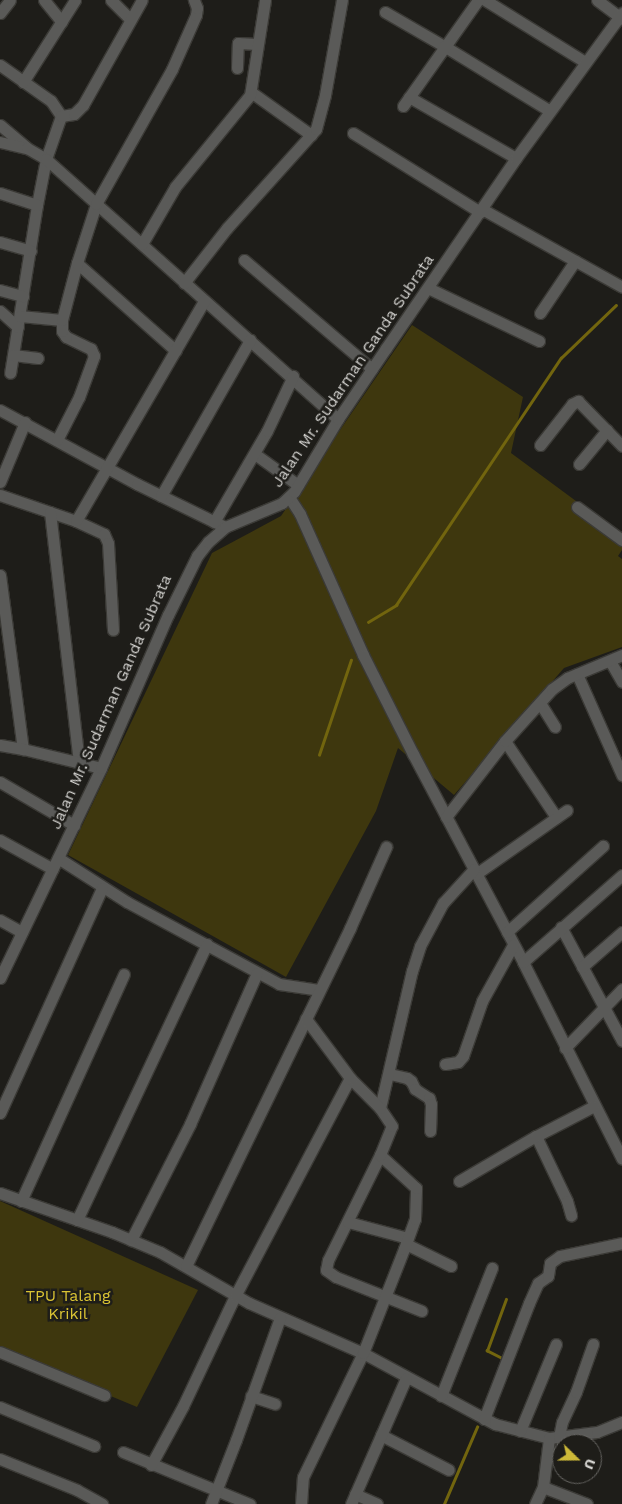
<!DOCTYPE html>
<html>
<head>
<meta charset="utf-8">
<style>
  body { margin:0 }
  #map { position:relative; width:622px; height:1504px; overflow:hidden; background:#1e1d19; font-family:"Work Sans",sans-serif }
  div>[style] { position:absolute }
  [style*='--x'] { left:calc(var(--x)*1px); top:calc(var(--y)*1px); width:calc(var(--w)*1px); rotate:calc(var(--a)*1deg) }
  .green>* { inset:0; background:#3e370e }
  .stream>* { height:2.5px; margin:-1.25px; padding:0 1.25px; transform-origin:1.25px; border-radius:1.25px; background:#72650e }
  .roads { filter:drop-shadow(1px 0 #3b3a36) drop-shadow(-1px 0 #3b3a36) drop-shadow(0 1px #3b3a36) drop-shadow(0 -1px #3b3a36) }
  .minor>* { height:11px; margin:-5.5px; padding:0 5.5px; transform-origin:5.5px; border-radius:5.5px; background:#5a5a58 }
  span { translate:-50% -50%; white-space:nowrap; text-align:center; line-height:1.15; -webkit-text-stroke:5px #1e1d19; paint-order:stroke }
  .street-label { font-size:16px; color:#d3d2cf }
  .park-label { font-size:16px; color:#dac333 }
  .north { position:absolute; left:552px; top:1434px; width:50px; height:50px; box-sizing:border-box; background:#1e1d19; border:1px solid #666562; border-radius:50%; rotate:112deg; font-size:14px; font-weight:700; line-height:20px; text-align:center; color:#d3d2cf }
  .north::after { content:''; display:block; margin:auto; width:18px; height:22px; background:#cdb938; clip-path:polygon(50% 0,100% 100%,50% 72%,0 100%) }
</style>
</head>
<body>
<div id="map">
  <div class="green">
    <i style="clip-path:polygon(412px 325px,523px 397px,511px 453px,622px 535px,622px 550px,618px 556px,622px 559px,622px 647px,564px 668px,454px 795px,398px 748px,376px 811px,286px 977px,68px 855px,212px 553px,281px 516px)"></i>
    <i style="clip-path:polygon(0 1201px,198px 1290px,137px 1407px,0 1350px)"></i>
  </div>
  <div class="stream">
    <i style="--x:368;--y:622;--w:33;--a:-31"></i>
    <i style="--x:396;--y:605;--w:297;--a:-56.3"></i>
    <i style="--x:561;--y:358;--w:76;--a:-43.9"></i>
    <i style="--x:319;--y:755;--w:100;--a:-71.4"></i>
    <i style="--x:503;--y:1359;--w:18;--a:-153"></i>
    <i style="--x:487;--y:1351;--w:55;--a:-69.9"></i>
    <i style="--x:444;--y:1504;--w:84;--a:-66.8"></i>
  </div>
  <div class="roads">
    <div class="minor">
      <i style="--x:44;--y:0;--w:28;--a:51"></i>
      <i style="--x:111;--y:0;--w:27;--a:45"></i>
      <i style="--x:485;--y:0;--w:118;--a:31.8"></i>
      <i style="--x:597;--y:0;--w:31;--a:37"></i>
      <i style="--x:385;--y:12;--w:68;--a:30"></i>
      <i style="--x:444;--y:46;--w:124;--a:31.5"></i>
      <i style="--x:0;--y:13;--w:16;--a:-52"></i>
      <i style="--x:0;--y:65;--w:62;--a:35.2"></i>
      <i style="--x:51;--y:101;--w:18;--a:56"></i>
      <i style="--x:61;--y:116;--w:46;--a:109.2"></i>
      <i style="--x:46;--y:159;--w:47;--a:101.1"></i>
      <i style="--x:37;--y:205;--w:170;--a:99.1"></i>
      <i style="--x:237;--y:68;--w:25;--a:-88"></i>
      <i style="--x:238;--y:43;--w:19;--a:3"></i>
      <i style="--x:23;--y:82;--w:97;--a:-57.6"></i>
      <i style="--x:251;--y:92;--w:74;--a:35.6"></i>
      <i style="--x:409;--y:97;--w:123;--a:29.7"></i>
      <i style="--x:403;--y:106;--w:130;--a:-54.7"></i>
      <i style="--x:61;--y:116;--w:13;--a:-9"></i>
      <i style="--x:74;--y:114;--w:13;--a:-45"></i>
      <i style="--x:83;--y:105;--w:120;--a:-60.7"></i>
      <i style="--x:0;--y:125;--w:34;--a:40"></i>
      <i style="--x:353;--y:133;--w:150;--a:31.9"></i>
      <i style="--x:0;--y:142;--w:28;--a:13"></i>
      <i style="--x:27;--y:148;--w:22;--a:30"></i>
      <i style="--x:46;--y:159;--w:391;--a:41.7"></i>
      <i style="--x:0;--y:193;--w:39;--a:18"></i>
      <i style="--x:482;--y:209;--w:160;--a:29.1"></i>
      <i style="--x:0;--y:242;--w:32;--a:16"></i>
      <i style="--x:142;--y:244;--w:66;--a:-59.9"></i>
      <i style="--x:175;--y:187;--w:119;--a:-50.8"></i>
      <i style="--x:250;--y:95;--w:96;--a:-81"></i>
      <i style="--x:244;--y:260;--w:168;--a:40.4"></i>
      <i style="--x:77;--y:263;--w:132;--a:41.6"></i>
      <i style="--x:184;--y:283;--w:70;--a:-52"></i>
      <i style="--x:227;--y:228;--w:133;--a:-48"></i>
      <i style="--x:316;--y:129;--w:35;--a:-75"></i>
      <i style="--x:325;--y:95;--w:97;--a:-79.9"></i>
      <i style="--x:428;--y:288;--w:123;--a:25.5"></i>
      <i style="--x:0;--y:290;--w:24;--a:15"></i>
      <i style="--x:0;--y:311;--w:24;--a:42"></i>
      <i style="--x:540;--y:313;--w:63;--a:-56.1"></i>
      <i style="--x:20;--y:316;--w:42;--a:5.4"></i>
      <i style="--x:13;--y:355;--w:25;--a:7"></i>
      <i style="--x:0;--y:410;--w:156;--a:28.4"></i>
      <i style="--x:137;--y:484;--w:98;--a:26"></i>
      <i style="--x:57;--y:440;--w:48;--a:-62.9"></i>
      <i style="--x:79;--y:397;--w:44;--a:-69.9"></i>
      <i style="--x:94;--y:356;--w:8;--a:-113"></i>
      <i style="--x:91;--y:349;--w:28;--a:-154"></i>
      <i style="--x:66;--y:337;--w:7;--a:-124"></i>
      <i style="--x:62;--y:331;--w:11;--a:-90"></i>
      <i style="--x:62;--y:320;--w:59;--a:-75.3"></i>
      <i style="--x:77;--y:263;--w:62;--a:-72.1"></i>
      <i style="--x:96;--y:204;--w:155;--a:-60.6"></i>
      <i style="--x:172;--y:69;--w:59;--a:-66"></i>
      <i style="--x:196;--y:15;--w:7;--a:-82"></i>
      <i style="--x:197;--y:8;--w:9;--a:-111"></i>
      <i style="--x:540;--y:445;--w:52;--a:-52"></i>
      <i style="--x:572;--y:404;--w:7;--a:-27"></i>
      <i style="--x:578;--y:401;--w:63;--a:45.6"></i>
      <i style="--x:259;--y:457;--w:48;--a:35.7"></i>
      <i style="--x:579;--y:464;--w:44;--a:-50.5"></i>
      <i style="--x:0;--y:482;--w:65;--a:-67.4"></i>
      <i style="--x:0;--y:495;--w:80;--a:18.9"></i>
      <i style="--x:76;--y:521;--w:31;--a:25"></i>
      <i style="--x:104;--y:534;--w:10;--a:66"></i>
      <i style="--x:108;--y:543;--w:87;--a:86.7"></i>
      <i style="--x:161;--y:496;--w:180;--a:-60.3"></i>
      <i style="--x:289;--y:497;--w:20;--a:57"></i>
      <i style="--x:300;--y:514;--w:154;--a:65.9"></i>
      <i style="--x:363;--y:655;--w:111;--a:63.2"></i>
      <i style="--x:413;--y:754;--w:235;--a:62.1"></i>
      <i style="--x:523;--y:962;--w:220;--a:63.3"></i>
      <i style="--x:577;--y:507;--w:56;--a:36.3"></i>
      <i style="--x:50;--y:512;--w:254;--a:83.4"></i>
      <i style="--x:76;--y:521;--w:255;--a:-59.8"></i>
      <i style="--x:214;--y:522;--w:105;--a:-59.8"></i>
      <i style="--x:267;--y:431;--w:61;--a:-64.7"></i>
      <i style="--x:0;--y:575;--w:176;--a:82.5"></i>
      <i style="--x:23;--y:749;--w:80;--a:13.7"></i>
      <i style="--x:610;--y:661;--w:24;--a:60"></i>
      <i style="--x:577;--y:674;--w:111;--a:66"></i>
      <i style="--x:540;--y:703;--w:28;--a:58"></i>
      <i style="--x:505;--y:741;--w:92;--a:56.1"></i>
      <i style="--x:0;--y:745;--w:23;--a:10"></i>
      <i style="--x:0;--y:782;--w:86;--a:30.2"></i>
      <i style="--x:446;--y:817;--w:96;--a:-52.2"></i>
      <i style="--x:505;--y:741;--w:70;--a:-47.9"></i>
      <i style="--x:552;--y:689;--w:19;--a:-36"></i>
      <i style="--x:567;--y:678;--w:60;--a:-22.7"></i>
      <i style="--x:0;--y:840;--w:60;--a:28.7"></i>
      <i style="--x:58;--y:858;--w:82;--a:32.5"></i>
      <i style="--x:127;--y:902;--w:173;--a:28.3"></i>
      <i style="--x:279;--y:984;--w:40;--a:8.5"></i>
      <i style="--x:476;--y:874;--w:111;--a:-35.1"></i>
      <i style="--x:0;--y:920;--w:25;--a:29"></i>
      <i style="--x:561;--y:927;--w:129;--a:61.8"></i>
      <i style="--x:507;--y:932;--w:129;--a:-41.9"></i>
      <i style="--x:523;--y:962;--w:132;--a:-41.3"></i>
      <i style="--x:582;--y:967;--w:53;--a:-41.2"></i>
      <i style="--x:0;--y:978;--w:233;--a:-64.3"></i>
      <i style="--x:101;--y:768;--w:167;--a:-66.4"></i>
      <i style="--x:168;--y:615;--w:66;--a:-63.8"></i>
      <i style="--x:197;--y:556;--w:18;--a:-52"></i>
      <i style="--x:208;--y:542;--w:23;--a:-41"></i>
      <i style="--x:225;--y:527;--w:62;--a:-22.8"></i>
      <i style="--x:282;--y:503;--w:16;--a:-43"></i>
      <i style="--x:294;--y:492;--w:85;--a:-58.9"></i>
      <i style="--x:338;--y:419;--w:86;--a:-55.9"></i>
      <i style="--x:386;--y:348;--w:230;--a:-55.6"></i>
      <i style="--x:516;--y:158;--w:180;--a:-53.8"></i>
      <i style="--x:565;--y:1048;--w:82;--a:-46"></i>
      <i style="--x:445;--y:1064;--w:13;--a:-9"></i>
      <i style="--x:458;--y:1062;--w:8;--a:-50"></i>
      <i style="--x:463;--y:1056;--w:58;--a:-70.9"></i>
      <i style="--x:482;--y:1001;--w:64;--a:-61"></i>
      <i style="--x:390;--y:1074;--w:17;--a:13"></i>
      <i style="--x:407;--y:1078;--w:5;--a:37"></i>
      <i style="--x:411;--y:1081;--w:9;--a:63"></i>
      <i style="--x:415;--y:1089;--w:17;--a:33"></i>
      <i style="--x:429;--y:1098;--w:6;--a:72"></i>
      <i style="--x:431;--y:1104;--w:27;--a:92"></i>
      <i style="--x:380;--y:1108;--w:141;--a:-76.9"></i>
      <i style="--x:412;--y:971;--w:26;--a:-72"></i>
      <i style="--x:420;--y:946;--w:49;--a:-61.9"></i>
      <i style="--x:443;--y:903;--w:46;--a:-47.6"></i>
      <i style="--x:0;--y:1113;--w:247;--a:-65.6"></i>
      <i style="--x:536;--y:1136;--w:72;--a:64.5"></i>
      <i style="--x:567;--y:1201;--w:15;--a:74"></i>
      <i style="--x:380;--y:1155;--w:117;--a:116.3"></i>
      <i style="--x:328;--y:1260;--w:10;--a:101"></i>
      <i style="--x:326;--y:1270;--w:12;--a:35"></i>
      <i style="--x:336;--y:1277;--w:92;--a:21.6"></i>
      <i style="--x:459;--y:1181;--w:89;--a:-30.3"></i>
      <i style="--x:536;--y:1136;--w:65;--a:-27.3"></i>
      <i style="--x:0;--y:1193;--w:119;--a:19.2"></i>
      <i style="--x:112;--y:1232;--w:52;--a:22.6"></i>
      <i style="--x:160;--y:1252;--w:103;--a:29.8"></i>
      <i style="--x:249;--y:1303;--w:124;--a:23.7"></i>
      <i style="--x:363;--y:1353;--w:150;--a:28.3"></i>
      <i style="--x:495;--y:1424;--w:56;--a:14.5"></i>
      <i style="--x:549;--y:1438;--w:48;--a:-7.1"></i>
      <i style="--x:597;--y:1432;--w:27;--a:-22"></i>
      <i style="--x:21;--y:1201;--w:249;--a:-65.6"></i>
      <i style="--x:77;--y:1220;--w:305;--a:-64.8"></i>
      <i style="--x:348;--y:1222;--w:62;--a:14.9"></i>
      <i style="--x:131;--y:1240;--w:130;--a:-63"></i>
      <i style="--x:190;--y:1124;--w:165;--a:-66.1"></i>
      <i style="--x:406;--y:1244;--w:50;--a:26.1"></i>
      <i style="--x:186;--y:1266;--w:376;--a:-64.1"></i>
      <i style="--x:350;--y:928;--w:89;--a:-66"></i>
      <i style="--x:0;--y:1352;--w:113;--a:22.5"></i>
      <i style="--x:251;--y:1396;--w:25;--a:18"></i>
      <i style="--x:441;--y:1396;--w:138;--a:-68.3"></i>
      <i style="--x:0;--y:1407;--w:102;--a:22.5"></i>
      <i style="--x:484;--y:1419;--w:124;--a:-68.8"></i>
      <i style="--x:529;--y:1303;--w:22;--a:-66"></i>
      <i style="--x:538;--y:1283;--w:12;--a:-35"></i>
      <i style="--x:548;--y:1276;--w:13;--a:-81"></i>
      <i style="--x:550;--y:1263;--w:12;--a:-35"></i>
      <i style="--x:560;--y:1256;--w:63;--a:-11.8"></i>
      <i style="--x:520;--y:1431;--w:94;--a:-67.5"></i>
      <i style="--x:381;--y:1435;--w:76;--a:27.2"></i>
      <i style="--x:559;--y:1437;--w:15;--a:-79"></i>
      <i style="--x:562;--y:1422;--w:33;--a:-65"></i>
      <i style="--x:576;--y:1392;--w:51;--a:-70.5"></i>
      <i style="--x:123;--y:1452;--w:137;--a:22.3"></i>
      <i style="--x:0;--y:1459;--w:83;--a:21.9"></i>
      <i style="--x:77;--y:1490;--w:29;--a:29"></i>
      <i style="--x:151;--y:1465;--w:67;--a:-61.5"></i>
      <i style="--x:183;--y:1406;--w:122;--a:-64.7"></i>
      <i style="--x:235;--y:1296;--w:246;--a:-62.2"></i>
      <i style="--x:543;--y:1487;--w:47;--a:21.1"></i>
      <i style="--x:355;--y:1494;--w:24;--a:24"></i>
      <i style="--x:211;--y:1504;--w:69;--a:-68.7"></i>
      <i style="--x:236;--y:1440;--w:130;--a:-70.2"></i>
      <i style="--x:301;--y:1504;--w:27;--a:-86"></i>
      <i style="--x:303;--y:1477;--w:138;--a:-64.2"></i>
      <i style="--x:363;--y:1353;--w:112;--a:-68.5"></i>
      <i style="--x:404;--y:1249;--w:32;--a:-70"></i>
      <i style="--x:415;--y:1219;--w:31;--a:-88"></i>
      <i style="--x:416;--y:1188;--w:49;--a:-137.5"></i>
      <i style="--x:380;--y:1155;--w:31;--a:-68"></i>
      <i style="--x:392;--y:1126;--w:22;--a:-124"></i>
      <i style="--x:380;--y:1108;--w:42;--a:-135"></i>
      <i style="--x:350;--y:1078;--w:74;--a:-126.7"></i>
      <i style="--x:351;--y:1504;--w:137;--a:-66.4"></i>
      <i style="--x:535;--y:1504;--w:19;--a:-65"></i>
      <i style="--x:543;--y:1487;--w:49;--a:-83"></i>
    </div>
  </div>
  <div class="street-label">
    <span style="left:353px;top:371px;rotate:-56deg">Jalan Mr. Sudarman Ganda Subrata</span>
    <span style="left:111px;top:702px;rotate:-66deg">Jalan Mr. Sudarman Ganda Subrata</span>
  </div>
  <div class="park-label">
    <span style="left:68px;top:1305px">TPU Talang<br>Krikil</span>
  </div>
  <div class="north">U</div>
</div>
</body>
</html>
